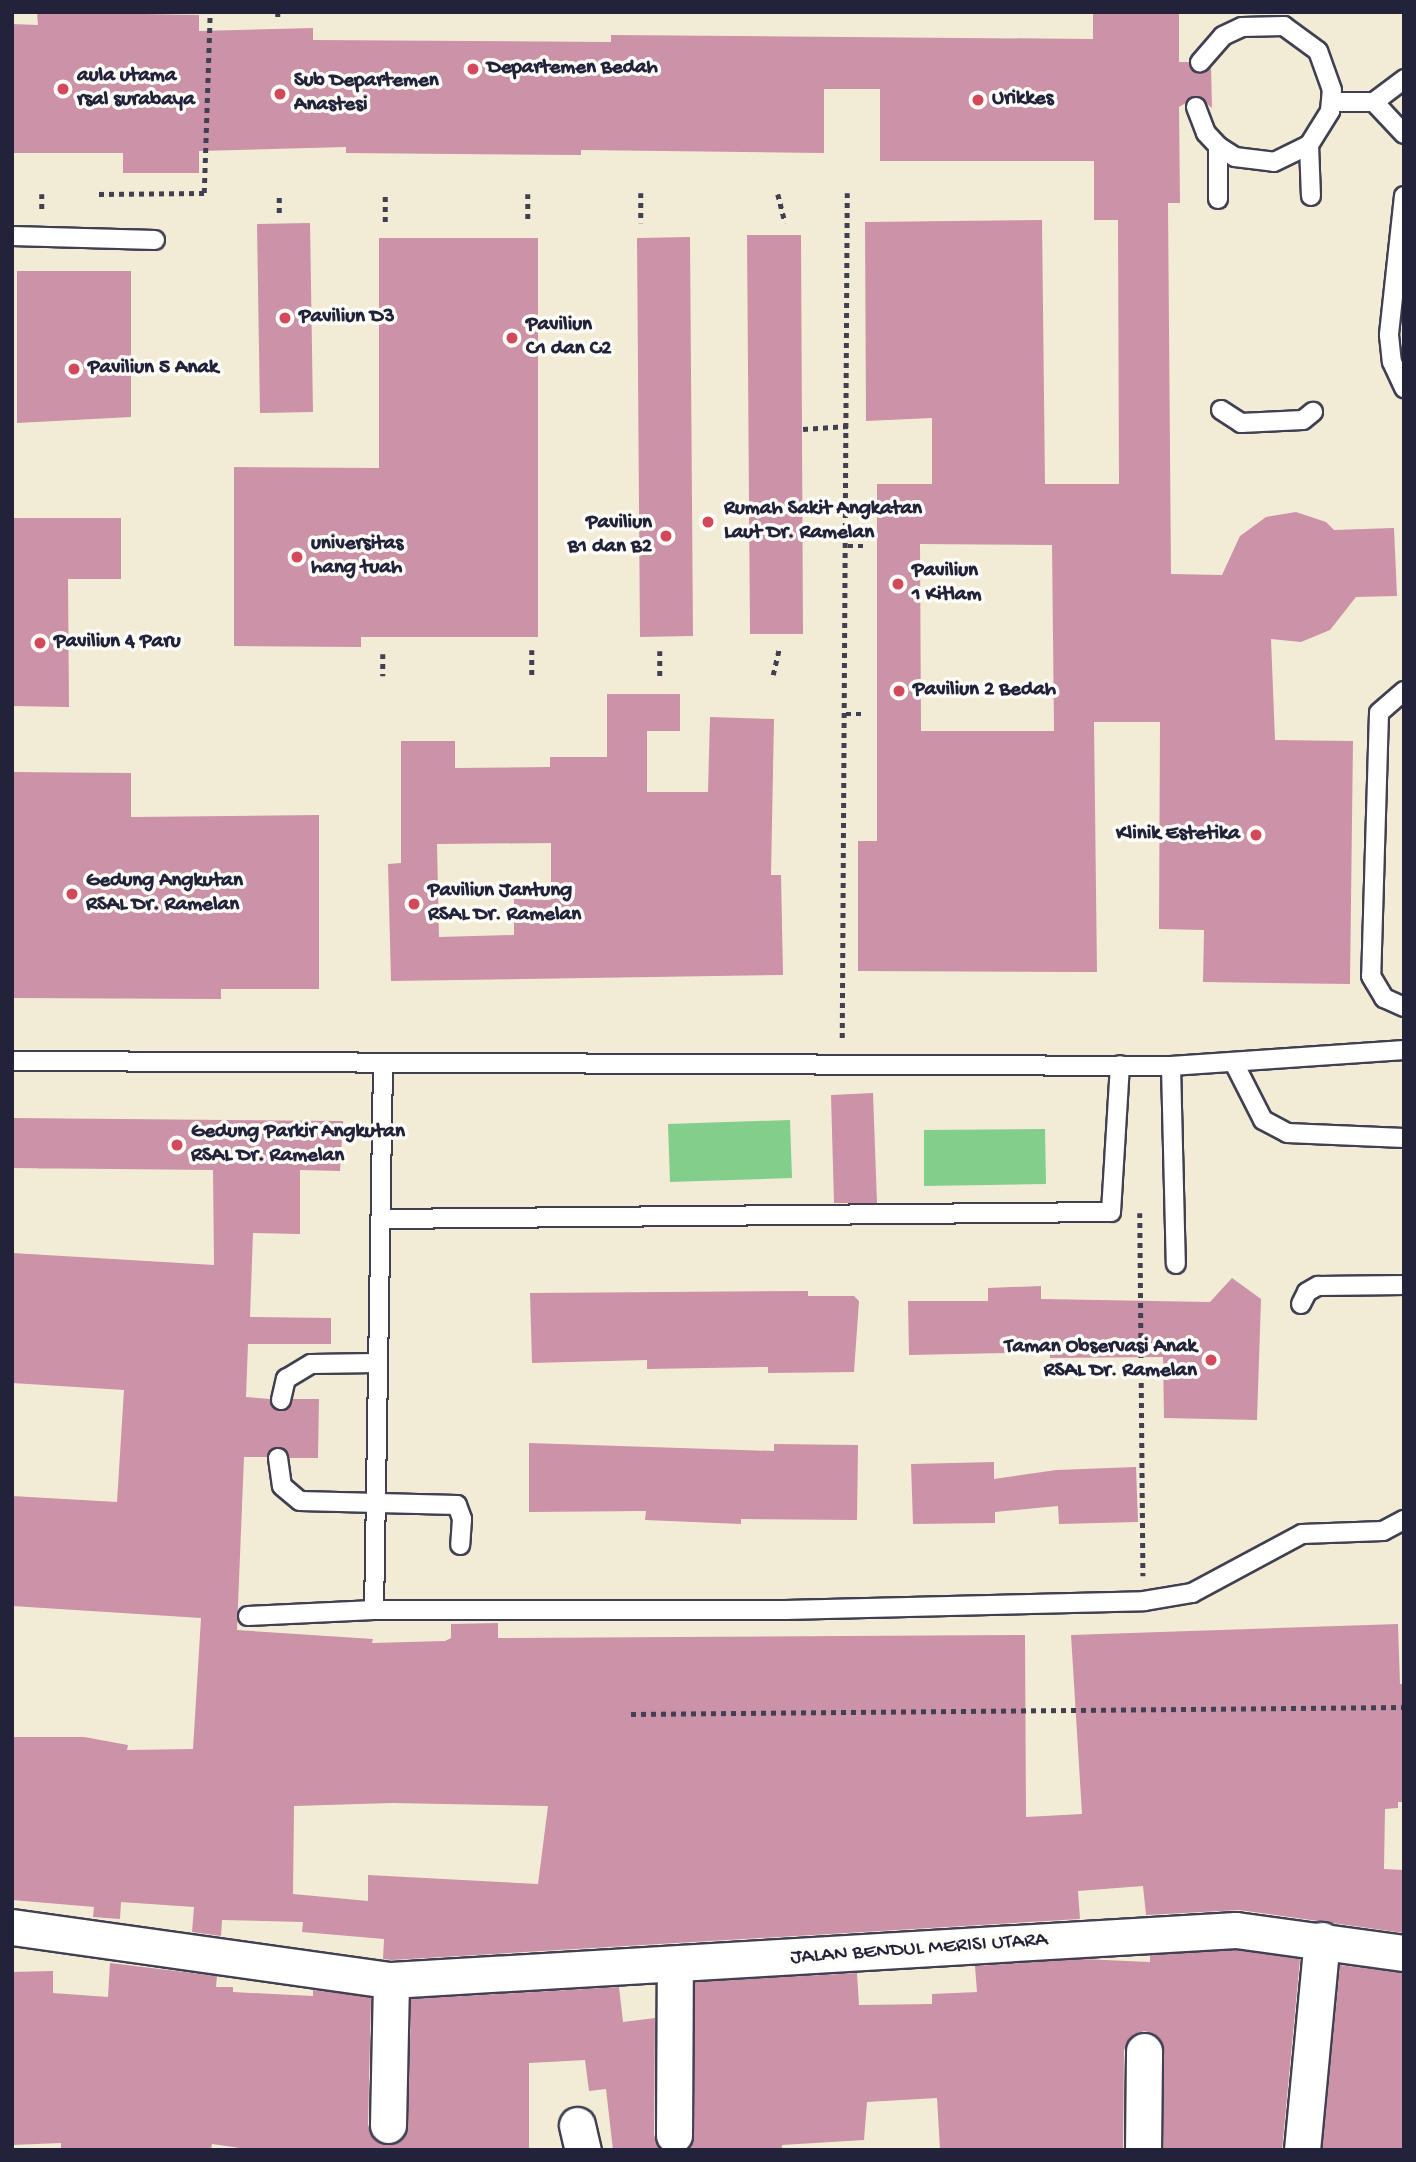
<!DOCTYPE html>
<html>
<head>
<meta charset="utf-8">
<style>
  body { margin:0 }
  #map { position:relative; width:1416px; height:2162px; overflow:hidden; background:#f2ecd6; font-family:"Gochi Hand",sans-serif }
  div>[style] { position:absolute }
  [style*='--x'] { left:calc(var(--x)*1px); top:calc(var(--y)*1px); width:calc(var(--w)*1px); rotate:calc(var(--a)*1deg) }
  .green>* { inset:0; background:#83ce8b }
  .building>* { inset:0; background:#cc92a8 }
  .path>* { height:4.5px; margin-top:-2.25px; transform-origin:0; background:repeating-linear-gradient(90deg,#414052 0 5px,transparent 0 10px) }
  .roads { filter:drop-shadow(2px 0 #414052) drop-shadow(-2px 0 #414052) drop-shadow(0 2px #414052) drop-shadow(0 -2px #414052) }
  .service>* { height:18px; margin:-9px; padding:0 9px; transform-origin:9px; border-radius:9px; background:#fff }
  .minor>* { height:35px; margin:-17.5px; padding:0 17.5px; transform-origin:17.5px; border-radius:17.5px; background:#fff }
  .dots>* { width:19px; height:19px; translate:-50% -50%; box-sizing:border-box; border:4px solid #fdfcf7; border-radius:50% }
  span { translate:-50% -50%; white-space:nowrap; text-align:center; line-height:1.15; -webkit-text-stroke:7px #fdfcf7; paint-order:stroke }
  .poi-label { font-size:21px; color:#22223b; font-weight:700 }
  .left { translate:0 -50%; text-align:left }
  .right { translate:-100% -50%; text-align:right }
  .street-label { font-size:21px; color:#22223b }
  .frame { position:absolute; inset:0; border:14px solid #22223b; pointer-events:none }
</style>
</head>
<body>
<div id="map">
  <div class="green">
    <i style="clip-path:polygon(790px 1120px,792px 1178px,670px 1182px,668px 1124px)"></i>
    <i style="clip-path:polygon(1045px 1129px,1046px 1184px,924px 1186px,924px 1130px)"></i>
  </div>
  <div class="building">
    <i style="clip-path:polygon(evenodd,37px 12px,199px 15px,199px 31px,313px 28px,313px 40px,611px 42px,611px 35px,1093px 39px,1093px 12px,1179px 12px,1179px 62px,1189px 62px,1198px 73px,1211px 66px,1212px 108px,1197px 96px,1179px 107px,1180px 203px,1168px 203px,1171px 574px,1222px 575px,1240px 536px,1266px 517px,1296px 512px,1326px 522px,1334px 530px,1394px 528px,1397px 596px,1356px 597px,1330px 630px,1301px 642px,1271px 639px,1275px 740px,1353px 741px,1350px 984px,1203px 982px,1204px 930px,1159px 929px,1160px 722px,1094px 722px,1097px 972px,858px 971px,858px 841px,877px 841px,877px 484px,932px 484px,932px 418px,866px 421px,865px 222px,1042px 220px,1045px 484px,1119px 484px,1118px 220px,1094px 220px,1094px 161px,880px 161px,880px 89px,824px 89px,824px 153px,581px 150px,581px 155px,346px 153px,346px 147px,199px 151px,199px 173px,123px 173px,123px 153px,12px 153px,12px 24px,38px 25px,37px 12px,920px 544px,1052px 545px,1054px 731px,921px 731px,920px 544px)"></i>
    <i style="clip-path:polygon(310px 223px,313px 412px,260px 413px,257px 224px)"></i>
    <i style="clip-path:polygon(747px 235px,801px 235px,803px 634px,750px 634px)"></i>
    <i style="clip-path:polygon(690px 237px,693px 636px,640px 637px,637px 238px)"></i>
    <i style="clip-path:polygon(379px 238px,538px 238px,538px 637px,361px 637px,361px 647px,234px 646px,234px 467px,379px 468px)"></i>
    <i style="clip-path:polygon(17px 271px,131px 271px,131px 417px,17px 423px)"></i>
    <i style="clip-path:polygon(12px 518px,121px 518px,121px 579px,68px 579px,69px 707px,12px 706px)"></i>
    <i style="clip-path:polygon(evenodd,607px 694px,680px 694px,680px 731px,647px 731px,647px 792px,708px 792px,710px 717px,774px 719px,771px 875px,781px 875px,783px 975px,391px 981px,388px 864px,401px 863px,401px 741px,455px 741px,455px 768px,550px 767px,550px 757px,607px 757px,607px 694px,551px 843px,551px 900px,514px 899px,514px 935px,439px 937px,437px 844px,551px 843px)"></i>
    <i style="clip-path:polygon(12px 772px,131px 773px,131px 817px,319px 815px,319px 989px,221px 989px,221px 999px,12px 998px)"></i>
    <i style="clip-path:polygon(873px 1093px,877px 1203px,834px 1203px,831px 1095px)"></i>
    <i style="clip-path:polygon(evenodd,12px 1118px,343px 1121px,340px 1171px,300px 1170px,300px 1234px,253px 1233px,250px 1317px,331px 1318px,331px 1344px,248px 1344px,246px 1397px,270px 1399px,279px 1411px,289px 1408px,293px 1399px,319px 1399px,318px 1458px,289px 1458px,277px 1447px,267px 1457px,244px 1457px,237px 1630px,373px 1639px,372px 1643px,445px 1641px,451px 1638px,451px 1624px,498px 1623px,498px 1638px,1025px 1635px,1026px 1817px,1082px 1814px,1071px 1635px,1398px 1624px,1400px 1684px,1404px 1684px,1404px 1802px,1398px 1802px,1398px 1808px,1385px 1809px,1384px 1869px,1404px 1870px,1404px 1933px,1239px 1910px,1146px 1915px,1143px 1886px,1078px 1891px,1080px 1919px,392px 1960px,383px 1959px,384px 1939px,302px 1932px,303px 1922px,222px 1920px,221px 1936px,192px 1932px,194px 1907px,121px 1902px,120px 1919px,93px 1917px,94px 1907px,12px 1900px,12px 1737px,84px 1737px,128px 1745px,127px 1750px,193px 1749px,201px 1618px,12px 1606px,12px 1496px,117px 1502px,124px 1390px,12px 1383px,12px 1253px,214px 1265px,213px 1170px,12px 1168px,12px 1118px,392px 1803px,548px 1806px,538px 1884px,368px 1875px,368px 1901px,293px 1894px,294px 1806px,392px 1803px)"></i>
    <i style="clip-path:polygon(1232px 1278px,1261px 1299px,1257px 1420px,1164px 1418px,1163px 1357px,1050px 1358px,1050px 1352px,909px 1355px,908px 1301px,988px 1301px,988px 1288px,1041px 1286px,1041px 1299px,1210px 1302px)"></i>
    <i style="clip-path:polygon(808px 1291px,808px 1296px,854px 1296px,859px 1301px,854px 1372px,768px 1373px,768px 1367px,647px 1369px,647px 1360px,532px 1363px,530px 1293px)"></i>
    <i style="clip-path:polygon(529px 1443px,774px 1451px,774px 1444px,858px 1445px,857px 1520px,741px 1519px,741px 1524px,645px 1520px,646px 1511px,529px 1512px)"></i>
    <i style="clip-path:polygon(994px 1462px,994px 1479px,1056px 1470px,1136px 1467px,1138px 1522px,1059px 1524px,1058px 1506px,995px 1512px,995px 1523px,913px 1524px,911px 1464px)"></i>
    <i style="clip-path:polygon(1235px 1950px,1300px 1959px,1282px 2150px,1163px 2150px,1164px 2051px,1155px 2034px,1144px 2031px,1134px 2034px,1124px 2050px,1123px 2150px,940px 2150px,937px 2098px,867px 2102px,864px 2140px,782px 2145px,782px 2150px,687px 2150px,694px 2135px,695px 1982px,857px 1973px,859px 2005px,932px 2004px,932px 1994px,977px 1992px,975px 1966px,1082px 1959px,1150px 1962px,1150px 1955px)"></i>
    <i style="clip-path:polygon(110px 1963px,217px 1976px,216px 1987px,233px 1987px,233px 1992px,313px 1996px,313px 1990px,371px 1997px,368px 2125px,377px 2142px,387px 2145px,398px 2142px,408px 2126px,411px 1999px,619px 1987px,623px 2022px,655px 2018px,654px 2135px,661px 2150px,613px 2150px,606px 2089px,589px 2091px,585px 2060px,529px 2063px,529px 2150px,254px 2150px,212px 2144px,211px 2150px,61px 2150px,61px 2143px,12px 2145px,12px 1972px,53px 1971px,53px 1993px,108px 1997px)"></i>
    <i style="clip-path:polygon(1340px 1965px,1404px 1973px,1404px 2150px,1322px 2150px)"></i>
  </div>
  <div class="path">
    <i style="--x:278;--y:12;--w:9;--a:90"></i>
    <i style="--x:641;--y:193;--w:30;--a:90"></i>
    <i style="--x:42;--y:194;--w:16;--a:90"></i>
    <i style="--x:99;--y:194;--w:105;--a:-0.5"></i>
    <i style="--x:204;--y:193;--w:181;--a:-88.1"></i>
    <i style="--x:528;--y:194;--w:25;--a:90"></i>
    <i style="--x:778;--y:194;--w:30;--a:76"></i>
    <i style="--x:279;--y:213;--w:19;--a:-90"></i>
    <i style="--x:385;--y:222;--w:29;--a:-90"></i>
    <i style="--x:803;--y:429;--w:45;--a:-3.8"></i>
    <i style="--x:848;--y:546;--w:17;--a:0"></i>
    <i style="--x:532;--y:650;--w:26;--a:90"></i>
    <i style="--x:660;--y:651;--w:25;--a:90"></i>
    <i style="--x:383;--y:654;--w:22;--a:90"></i>
    <i style="--x:773;--y:675;--w:27;--a:-77"></i>
    <i style="--x:846;--y:714;--w:20;--a:0"></i>
    <i style="--x:842;--y:1038;--w:845;--a:-89.66"></i>
    <i style="--x:1140;--y:1213;--w:363;--a:89.5"></i>
    <i style="--x:631;--y:1714;--w:773;--a:-0.52"></i>
  </div>
  <div class="roads">
    <div class="service">
      <i style="--x:1331;--y:102;--w:43;--a:0"></i>
      <i style="--x:1374;--y:102;--w:38;--a:-37"></i>
      <i style="--x:1374;--y:102;--w:44;--a:46.8"></i>
      <i style="--x:1196;--y:107;--w:28;--a:69"></i>
      <i style="--x:1206;--y:133;--w:18;--a:47"></i>
      <i style="--x:1218;--y:146;--w:20;--a:33"></i>
      <i style="--x:1235;--y:157;--w:39;--a:7"></i>
      <i style="--x:1274;--y:162;--w:39;--a:-26"></i>
      <i style="--x:1309;--y:145;--w:40;--a:-58"></i>
      <i style="--x:1330;--y:111;--w:21;--a:-85"></i>
      <i style="--x:1332;--y:90;--w:41;--a:-109.7"></i>
      <i style="--x:1318;--y:51;--w:42;--a:-143.7"></i>
      <i style="--x:1284;--y:26;--w:42;--a:178.6"></i>
      <i style="--x:1242;--y:27;--w:21;--a:155"></i>
      <i style="--x:1223;--y:36;--w:35;--a:131"></i>
      <i style="--x:1309;--y:145;--w:51;--a:87.8"></i>
      <i style="--x:1218;--y:146;--w:53;--a:90"></i>
      <i style="--x:1404;--y:196;--w:140;--a:96.2"></i>
      <i style="--x:1389;--y:335;--w:27;--a:84"></i>
      <i style="--x:1392;--y:362;--w:29;--a:65"></i>
      <i style="--x:12;--y:236;--w:143;--a:1.6"></i>
      <i style="--x:1221;--y:410;--w:24;--a:33"></i>
      <i style="--x:1241;--y:423;--w:62;--a:-2.8"></i>
      <i style="--x:1303;--y:420;--w:13;--a:-39"></i>
      <i style="--x:1404;--y:691;--w:33;--a:139"></i>
      <i style="--x:1379;--y:713;--w:263;--a:91.7"></i>
      <i style="--x:1371;--y:976;--w:26;--a:59"></i>
      <i style="--x:1384;--y:998;--w:22;--a:24"></i>
      <i style="--x:12;--y:1061;--w:1159;--a:0.25"></i>
      <i style="--x:1171;--y:1066;--w:234;--a:-3.9"></i>
      <i style="--x:1234;--y:1063;--w:64;--a:63"></i>
      <i style="--x:1263;--y:1120;--w:27;--a:28"></i>
      <i style="--x:1287;--y:1133;--w:117;--a:2.4"></i>
      <i style="--x:383;--y:1064;--w:546;--a:90.94"></i>
      <i style="--x:374;--y:1610;--w:411;--a:0"></i>
      <i style="--x:785;--y:1610;--w:359;--a:-1.4"></i>
      <i style="--x:1144;--y:1601;--w:49;--a:-9.5"></i>
      <i style="--x:1192;--y:1593;--w:125;--a:-28.2"></i>
      <i style="--x:1302;--y:1534;--w:81;--a:-2.1"></i>
      <i style="--x:1383;--y:1531;--w:24;--a:-28"></i>
      <i style="--x:1171;--y:1066;--w:198;--a:88.6"></i>
      <i style="--x:382;--y:1219;--w:729;--a:-0.55"></i>
      <i style="--x:1111;--y:1212;--w:147;--a:-86.5"></i>
      <i style="--x:1301;--y:1304;--w:13;--a:-63"></i>
      <i style="--x:1307;--y:1292;--w:13;--a:-29"></i>
      <i style="--x:1318;--y:1286;--w:86;--a:-0.7"></i>
      <i style="--x:281;--y:1400;--w:22;--a:-77"></i>
      <i style="--x:286;--y:1379;--w:29;--a:-31"></i>
      <i style="--x:311;--y:1364;--w:65;--a:-0.9"></i>
      <i style="--x:278;--y:1458;--w:28;--a:82"></i>
      <i style="--x:282;--y:1486;--w:23;--a:40"></i>
      <i style="--x:300;--y:1501;--w:157;--a:1.5"></i>
      <i style="--x:457;--y:1505;--w:15;--a:70"></i>
      <i style="--x:462;--y:1519;--w:26;--a:94"></i>
      <i style="--x:248;--y:1616;--w:126;--a:-2.7"></i>
    </div>
    <div class="minor">
      <i style="--x:12;--y:1927;--w:383;--a:8"></i>
      <i style="--x:391;--y:1980;--w:846;--a:-3.39"></i>
      <i style="--x:1236;--y:1930;--w:170;--a:7.8"></i>
      <i style="--x:388;--y:2125;--w:145;--a:-88.8"></i>
      <i style="--x:577;--y:2125;--w:26;--a:77"></i>
      <i style="--x:674;--y:2135;--w:168;--a:-89.7"></i>
      <i style="--x:1143;--y:2150;--w:99;--a:-89.4"></i>
      <i style="--x:1302;--y:2150;--w:211;--a:-84.6"></i>
    </div>
  </div>
  <div class="dots">
    <i style="left:473px;top:69px;background:#d1495b"></i>
    <i style="left:63px;top:89px;background:#d1495b"></i>
    <i style="left:280px;top:94px;background:#d1495b"></i>
    <i style="left:978px;top:100px;background:#d1495b"></i>
    <i style="left:285px;top:318px;background:#d1495b"></i>
    <i style="left:512px;top:338px;background:#d1495b"></i>
    <i style="left:74px;top:369px;background:#d1495b"></i>
    <i style="left:708px;top:522px;background:#d1495b"></i>
    <i style="left:666px;top:536px;background:#d1495b"></i>
    <i style="left:297px;top:557px;background:#d1495b"></i>
    <i style="left:898px;top:584px;background:#d1495b"></i>
    <i style="left:40px;top:643px;background:#d1495b"></i>
    <i style="left:899px;top:691px;background:#d1495b"></i>
    <i style="left:1256px;top:835px;background:#d1495b"></i>
    <i style="left:72px;top:894px;background:#d1495b"></i>
    <i style="left:414px;top:904px;background:#d1495b"></i>
    <i style="left:177px;top:1145px;background:#d1495b"></i>
    <i style="left:1211px;top:1360px;background:#d1495b"></i>
  </div>
  <div class="poi-label">
    <span class="left" style="left:487px;top:69px">Departemen Bedah</span>
    <span class="left" style="left:77px;top:89px">aula utama<br>rsal surabaya</span>
    <span class="left" style="left:294px;top:94px">Sub Departemen<br>Anastesi</span>
    <span class="left" style="left:992px;top:100px">Urikkes</span>
    <span class="left" style="left:299px;top:318px">Paviliun D3</span>
    <span class="left" style="left:526px;top:338px">Paviliun<br>C1 dan C2</span>
    <span class="left" style="left:88px;top:369px">Paviliun 5 Anak</span>
    <span class="left" style="left:724px;top:522px">Rumah Sakit Angkatan<br>Laut Dr. Ramelan</span>
    <span class="right" style="left:652px;top:536px">Paviliun<br>B1 dan B2</span>
    <span class="left" style="left:311px;top:557px">universitas<br>hang tuah</span>
    <span class="left" style="left:912px;top:584px">Paviliun<br>1 Kitlam</span>
    <span class="left" style="left:54px;top:643px">Paviliun 4 Paru</span>
    <span class="left" style="left:913px;top:691px">Paviliun 2 Bedah</span>
    <span class="right" style="left:1240px;top:835px">Klinik Estetika</span>
    <span class="left" style="left:86px;top:894px">Gedung Angkutan<br>RSAL Dr. Ramelan</span>
    <span class="left" style="left:428px;top:904px">Paviliun Jantung<br>RSAL Dr. Ramelan</span>
    <span class="left" style="left:191px;top:1145px">Gedung Parkir Angkutan<br>RSAL Dr. Ramelan</span>
    <span class="right" style="left:1197px;top:1360px">Taman Observasi Anak<br>RSAL Dr. Ramelan</span>
  </div>
  <div class="street-label">
    <span style="left:919px;top:1950px;rotate:-4deg">JALAN BENDUL MERISI UTARA</span>
  </div>
  <div class="frame"></div>
</div>
</body>
</html>
